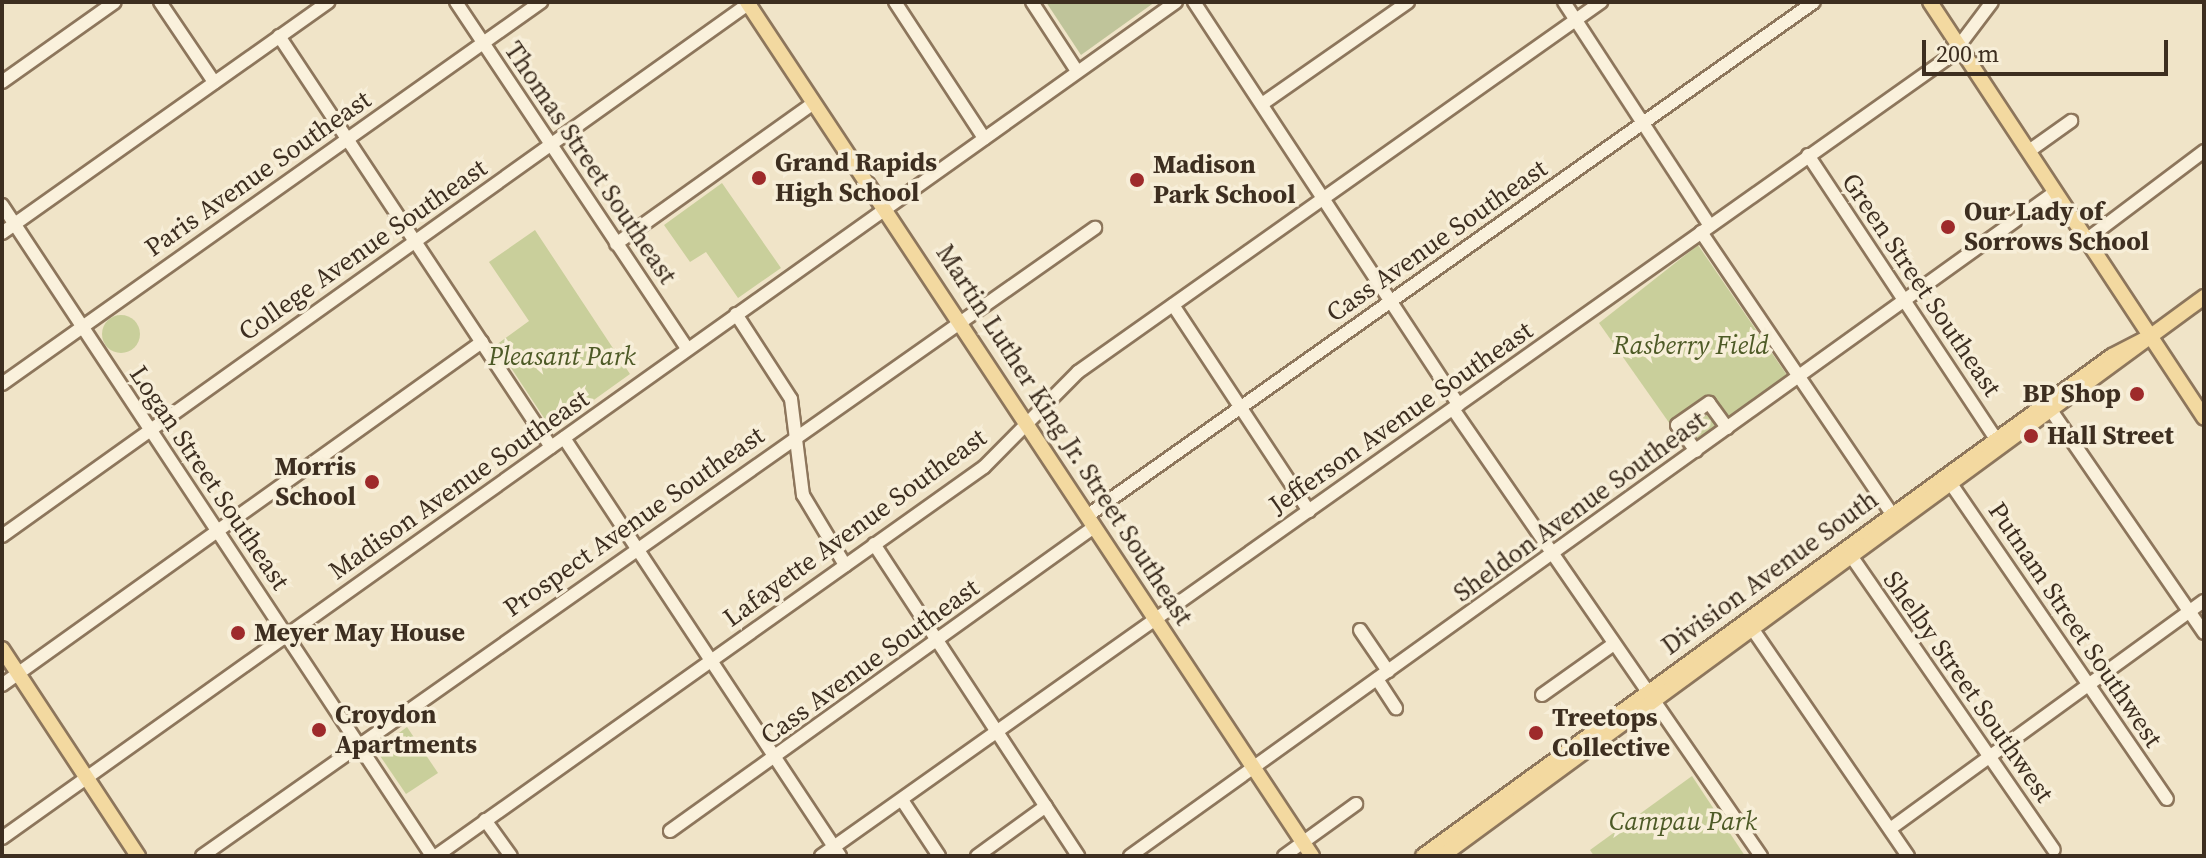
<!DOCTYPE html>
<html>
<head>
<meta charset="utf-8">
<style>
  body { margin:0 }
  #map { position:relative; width:2206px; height:858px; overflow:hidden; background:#f0e4c8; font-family:"Source Serif 4",serif }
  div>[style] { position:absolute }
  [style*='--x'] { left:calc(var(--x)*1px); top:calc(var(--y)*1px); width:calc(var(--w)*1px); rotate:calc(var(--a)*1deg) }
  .green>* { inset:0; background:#c9cf9b }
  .round { border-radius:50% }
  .cemetery>* { inset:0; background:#bfc49a }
  .roads { filter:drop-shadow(2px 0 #8d765c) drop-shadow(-2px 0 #8d765c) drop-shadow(0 2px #8d765c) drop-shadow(0 -2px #8d765c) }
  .minor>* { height:12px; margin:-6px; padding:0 6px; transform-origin:6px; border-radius:6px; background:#faf1dc }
  .major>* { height:14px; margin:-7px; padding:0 7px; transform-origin:7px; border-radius:7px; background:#f3d9a0 }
  .dots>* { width:22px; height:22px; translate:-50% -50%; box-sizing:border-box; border:4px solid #f7eed8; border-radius:50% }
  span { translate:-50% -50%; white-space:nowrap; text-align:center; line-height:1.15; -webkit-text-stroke:7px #f7eed8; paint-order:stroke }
  .street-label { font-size:26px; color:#3d2e20 }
  .poi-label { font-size:26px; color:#3d2e20; font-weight:700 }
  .left { translate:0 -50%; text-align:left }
  .right { translate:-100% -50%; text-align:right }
  .park-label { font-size:26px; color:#4d5a26; font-style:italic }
  .frame { position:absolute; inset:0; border:4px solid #3d2e20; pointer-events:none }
  .scale { position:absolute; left:1922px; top:40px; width:246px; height:36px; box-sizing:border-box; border:4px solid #3d2e20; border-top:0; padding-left:10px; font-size:24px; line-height:28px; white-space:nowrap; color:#3d2e20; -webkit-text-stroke:6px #f7eed8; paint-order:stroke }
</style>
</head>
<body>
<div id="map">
  <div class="green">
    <i style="clip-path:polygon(722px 183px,781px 268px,738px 298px,706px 252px,690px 262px,664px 225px)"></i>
    <i style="clip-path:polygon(535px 230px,630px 374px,552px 430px,496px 345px,529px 321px,489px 262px)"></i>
    <i style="clip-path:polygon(1698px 245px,1791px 381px,1691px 454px,1599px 323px)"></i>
    <i class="round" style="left:102px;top:315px;width:38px;height:38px"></i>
    <i style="clip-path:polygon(407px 727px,438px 773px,406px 794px,376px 750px)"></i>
    <i style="clip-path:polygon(1692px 776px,1745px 856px,1594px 856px,1590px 850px)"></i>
  </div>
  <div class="cemetery">
    <i style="clip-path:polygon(1046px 2px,1155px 2px,1081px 55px)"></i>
  </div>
  <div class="roads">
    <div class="minor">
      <i style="--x:160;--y:2;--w:97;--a:56"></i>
      <i style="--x:456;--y:2;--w:417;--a:56.3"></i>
      <i style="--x:895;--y:2;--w:163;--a:56.8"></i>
      <i style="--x:1032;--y:2;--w:82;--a:56.9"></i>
      <i style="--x:1194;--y:2;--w:482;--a:56.7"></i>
      <i style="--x:1564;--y:2;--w:267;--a:56.9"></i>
      <i style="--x:279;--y:36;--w:493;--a:56.5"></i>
      <i style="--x:2;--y:82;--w:138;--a:-35.3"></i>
      <i style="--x:1262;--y:104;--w:178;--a:-34.9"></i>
      <i style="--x:2029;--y:151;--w:52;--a:-35.5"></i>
      <i style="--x:1808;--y:155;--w:341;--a:56.5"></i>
      <i style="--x:2;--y:205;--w:780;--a:56.55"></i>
      <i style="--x:1701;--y:232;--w:349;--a:55.9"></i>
      <i style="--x:2;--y:233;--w:400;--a:-35.3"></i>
      <i style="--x:2086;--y:240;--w:148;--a:-37"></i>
      <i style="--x:616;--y:244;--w:243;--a:-35.5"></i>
      <i style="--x:1173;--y:305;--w:247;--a:56.6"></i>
      <i style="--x:736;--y:314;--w:101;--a:57.1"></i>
      <i style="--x:791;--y:399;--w:97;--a:82.9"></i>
      <i style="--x:803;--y:495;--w:82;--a:59"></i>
      <i style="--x:2;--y:384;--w:661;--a:-35.33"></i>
      <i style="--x:2046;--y:403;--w:279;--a:55.5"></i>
      <i style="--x:1453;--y:409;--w:543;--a:55.43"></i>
      <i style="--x:564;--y:438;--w:501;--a:56.56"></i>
      <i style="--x:1696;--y:451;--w:32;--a:-126"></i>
      <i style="--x:1677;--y:425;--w:39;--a:-35"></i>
      <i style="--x:1709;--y:403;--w:31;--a:54"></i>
      <i style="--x:1947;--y:478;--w:389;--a:55.6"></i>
      <i style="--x:1087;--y:516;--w:890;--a:-35.26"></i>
      <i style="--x:2;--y:536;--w:920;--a:-35.49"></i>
      <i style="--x:874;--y:544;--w:373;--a:56.8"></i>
      <i style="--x:1847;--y:550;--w:364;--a:55.4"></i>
      <i style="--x:1747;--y:621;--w:285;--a:55.6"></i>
      <i style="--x:1360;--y:630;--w:50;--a:55.7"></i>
      <i style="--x:1377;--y:679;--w:35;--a:57"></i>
      <i style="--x:2;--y:685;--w:590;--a:-35.55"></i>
      <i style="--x:1542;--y:695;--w:85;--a:-35.4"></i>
      <i style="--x:902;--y:800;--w:67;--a:56.5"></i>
      <i style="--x:485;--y:820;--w:44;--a:54.2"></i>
      <i style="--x:1890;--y:829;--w:388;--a:-36"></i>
      <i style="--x:670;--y:831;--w:522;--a:-35.64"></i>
      <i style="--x:2;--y:838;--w:1441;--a:-35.45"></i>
      <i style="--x:202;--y:856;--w:1092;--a:-35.12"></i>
      <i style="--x:436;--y:856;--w:672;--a:-35.37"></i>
      <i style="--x:984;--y:467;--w:134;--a:-45.3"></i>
      <i style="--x:1078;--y:372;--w:641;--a:-35.28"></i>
      <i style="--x:821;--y:856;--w:1386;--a:-35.31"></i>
      <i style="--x:1952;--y:55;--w:66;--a:-53"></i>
      <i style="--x:977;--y:856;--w:85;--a:-35.9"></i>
      <i style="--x:1130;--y:856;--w:1139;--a:-35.67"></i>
      <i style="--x:1284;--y:856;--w:89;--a:-35.8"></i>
    </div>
    <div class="major">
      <i style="--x:747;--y:2;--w:1024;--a:56.51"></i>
      <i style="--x:1930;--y:2;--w:498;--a:56.6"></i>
      <i style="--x:2;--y:649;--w:248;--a:56.7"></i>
      <i style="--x:1423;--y:856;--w:851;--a:-35.97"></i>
      <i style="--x:2112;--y:356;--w:42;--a:-27.2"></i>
      <i style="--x:1442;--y:856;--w:945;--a:-36.26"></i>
    </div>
  </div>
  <div class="dots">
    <i style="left:759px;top:178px;background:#9e2a2b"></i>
    <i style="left:1137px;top:180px;background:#9e2a2b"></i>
    <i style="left:1948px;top:227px;background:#9e2a2b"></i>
    <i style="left:2137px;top:394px;background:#9e2a2b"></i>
    <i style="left:2031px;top:436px;background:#9e2a2b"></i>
    <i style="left:372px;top:482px;background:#9e2a2b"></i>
    <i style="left:238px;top:633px;background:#9e2a2b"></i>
    <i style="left:319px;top:730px;background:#9e2a2b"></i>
    <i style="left:1536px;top:733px;background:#9e2a2b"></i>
  </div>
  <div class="street-label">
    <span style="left:590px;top:163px;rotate:56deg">Thomas Street Southeast</span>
    <span style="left:258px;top:174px;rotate:-35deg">Paris Avenue Southeast</span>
    <span style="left:1437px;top:241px;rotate:-35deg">Cass Avenue Southeast</span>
    <span style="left:363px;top:250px;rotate:-35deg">College Avenue Southeast</span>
    <span style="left:1921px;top:285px;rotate:56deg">Green Street Southeast</span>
    <span style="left:1401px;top:418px;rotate:-35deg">Jefferson Avenue Southeast</span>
    <span style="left:1064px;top:435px;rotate:57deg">Martin Luther King Jr. Street Southeast</span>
    <span style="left:209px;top:478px;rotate:56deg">Logan Street Southeast</span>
    <span style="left:459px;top:485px;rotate:-35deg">Madison Avenue Southeast</span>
    <span style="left:1580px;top:507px;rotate:-36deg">Sheldon Avenue Southeast</span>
    <span style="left:634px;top:522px;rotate:-35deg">Prospect Avenue Southeast</span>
    <span style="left:855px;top:528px;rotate:-36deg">Lafayette Avenue Southeast</span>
    <span style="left:1770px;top:573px;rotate:-36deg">Division Avenue South</span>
    <span style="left:2075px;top:625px;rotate:56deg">Putnam Street Southwest</span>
    <span style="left:870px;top:662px;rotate:-36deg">Cass Avenue Southeast</span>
    <span style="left:1968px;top:687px;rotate:55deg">Shelby Street Southwest</span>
  </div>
  <div class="poi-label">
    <span class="left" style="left:775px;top:178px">Grand Rapids<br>High School</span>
    <span class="left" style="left:1153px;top:180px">Madison<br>Park School</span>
    <span class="left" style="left:1964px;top:227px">Our Lady of<br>Sorrows School</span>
    <span class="right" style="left:2121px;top:394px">BP Shop</span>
    <span class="left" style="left:2047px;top:436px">Hall Street</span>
    <span class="right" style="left:356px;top:482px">Morris<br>School</span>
    <span class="left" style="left:254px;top:633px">Meyer May House</span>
    <span class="left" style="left:335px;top:730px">Croydon<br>Apartments</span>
    <span class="left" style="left:1552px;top:733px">Treetops<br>Collective</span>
  </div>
  <div class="park-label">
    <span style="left:1691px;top:346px">Rasberry Field</span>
    <span style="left:562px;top:357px">Pleasant Park</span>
    <span style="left:1683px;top:822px">Campau Park</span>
  </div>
  <div class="frame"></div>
  <div class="scale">200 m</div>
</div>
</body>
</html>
